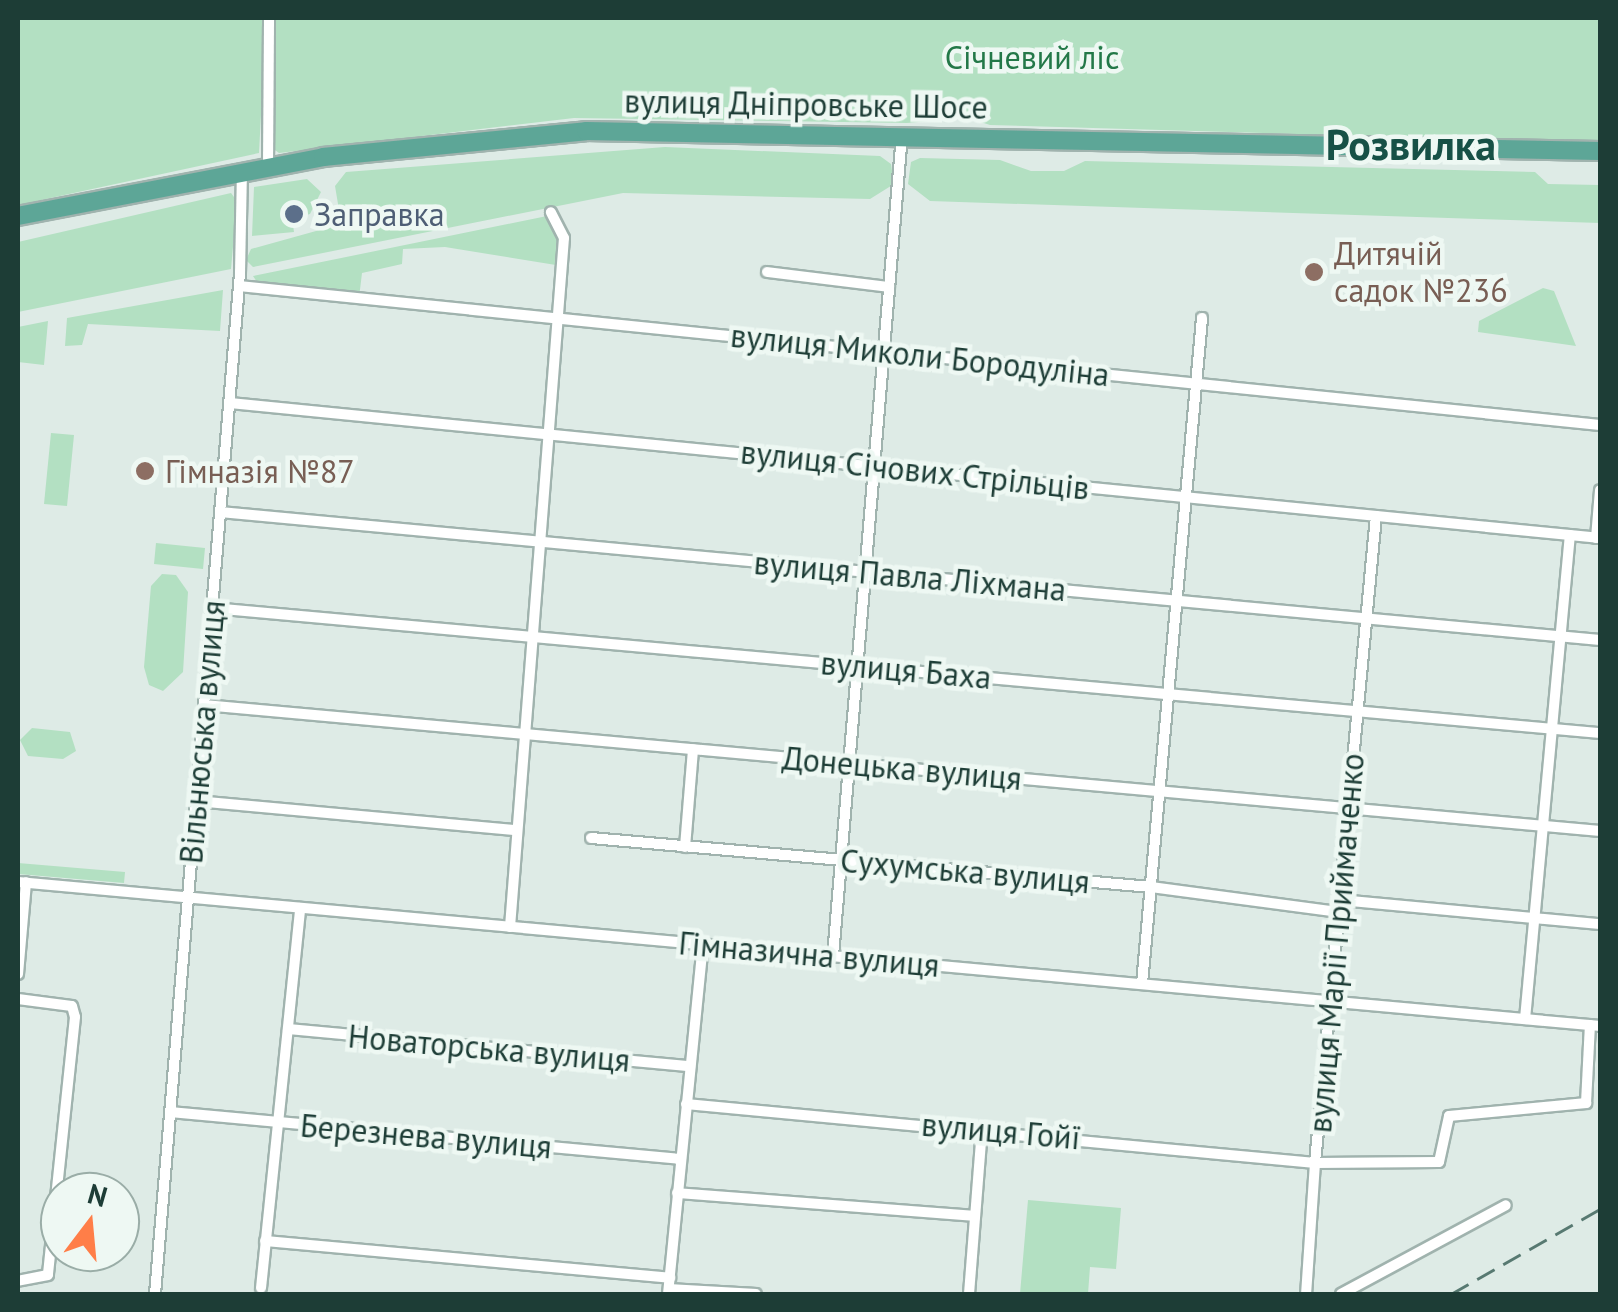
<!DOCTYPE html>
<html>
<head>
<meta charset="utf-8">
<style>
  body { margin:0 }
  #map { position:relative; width:1618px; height:1312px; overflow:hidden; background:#deebe6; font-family:"PT Sans",sans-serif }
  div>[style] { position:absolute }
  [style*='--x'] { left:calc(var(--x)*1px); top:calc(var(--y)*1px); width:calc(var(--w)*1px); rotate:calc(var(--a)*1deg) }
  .green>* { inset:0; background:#b3e0c2 }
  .roads { filter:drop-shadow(2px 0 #a0b3ae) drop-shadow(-2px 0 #a0b3ae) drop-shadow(0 2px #a0b3ae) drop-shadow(0 -2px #a0b3ae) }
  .minor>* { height:10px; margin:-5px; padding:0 5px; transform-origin:5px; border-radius:5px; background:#fff }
  .primary>* { height:18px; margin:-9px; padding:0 9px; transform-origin:9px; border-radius:9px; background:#5da697 }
  .rail>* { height:2.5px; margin-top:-1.25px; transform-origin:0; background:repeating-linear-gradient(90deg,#577971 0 20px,transparent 0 30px) }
  .dots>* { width:28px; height:28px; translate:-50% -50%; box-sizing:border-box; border:5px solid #eef8f3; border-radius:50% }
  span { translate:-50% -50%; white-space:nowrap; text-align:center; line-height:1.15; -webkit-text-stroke:9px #eef8f3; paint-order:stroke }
  .park-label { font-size:32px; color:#237848 }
  .street-label { font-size:32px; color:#1d3d36 }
  .service-label { font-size:32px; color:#4e5e75 }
  .left { translate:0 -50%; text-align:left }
  .education-label { font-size:32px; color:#785e54 }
  .district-label { font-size:42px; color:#175146; font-weight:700 }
  .frame { position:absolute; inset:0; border:20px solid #1d3d36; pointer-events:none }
  .north { position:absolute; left:40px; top:1172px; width:100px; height:100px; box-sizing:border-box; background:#eef8f3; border:2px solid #9aada7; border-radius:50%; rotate:16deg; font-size:28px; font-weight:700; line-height:40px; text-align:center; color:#1d3d36 }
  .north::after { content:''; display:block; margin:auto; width:35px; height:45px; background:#ff7e48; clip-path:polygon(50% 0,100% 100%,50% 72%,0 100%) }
</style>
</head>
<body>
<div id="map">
  <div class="green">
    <i style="clip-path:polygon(18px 18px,266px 18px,259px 153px,18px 205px)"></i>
    <i style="clip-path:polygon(276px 18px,1600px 18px,1600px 143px,990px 125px,944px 110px,931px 121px,907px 123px,574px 118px,279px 153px,271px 147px)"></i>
    <i style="clip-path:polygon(665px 147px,880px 156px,891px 164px,894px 184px,870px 199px,623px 193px,253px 267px,246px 260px,251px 249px,352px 221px,349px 206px,339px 210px,335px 186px,346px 172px)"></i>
    <i style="clip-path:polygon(920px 158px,1000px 160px,1031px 171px,1064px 171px,1085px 161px,1535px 172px,1548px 184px,1600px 185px,1600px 223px,930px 201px,908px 184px,911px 162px)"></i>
    <i style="clip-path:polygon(307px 179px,321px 192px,310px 214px,292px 219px,294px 232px,252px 236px,254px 187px)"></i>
    <i style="clip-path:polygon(231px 193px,237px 201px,231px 269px,18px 312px,18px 242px)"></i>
    <i style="clip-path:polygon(552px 215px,564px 238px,562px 266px,445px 247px,403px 249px,402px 264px,362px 273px,359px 298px,261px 288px,253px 276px)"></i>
    <i style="clip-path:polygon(1543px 288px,1554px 291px,1576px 346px,1478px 332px,1479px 321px)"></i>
    <i style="clip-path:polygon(223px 290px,220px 331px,88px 324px,82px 345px,65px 346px,67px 318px)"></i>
    <i style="clip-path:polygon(48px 321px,44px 365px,18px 362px,18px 327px)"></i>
    <i style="clip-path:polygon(51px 433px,74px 435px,67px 506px,44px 504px)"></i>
    <i style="clip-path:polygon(156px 543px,205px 548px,203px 569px,154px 564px)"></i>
    <i style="clip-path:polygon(162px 574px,176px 575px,188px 592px,183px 672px,163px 691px,149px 685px,144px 667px,151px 586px)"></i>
    <i style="clip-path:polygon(32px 728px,70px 732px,76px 751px,63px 759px,28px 756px,20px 740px)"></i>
    <i style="clip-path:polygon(18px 863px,125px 872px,124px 883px,18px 874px)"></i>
    <i style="clip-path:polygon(1028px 1200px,1121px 1208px,1116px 1269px,1090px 1267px,1088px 1294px,1020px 1294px)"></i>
  </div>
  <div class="roads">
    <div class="minor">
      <i style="--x:268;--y:166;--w:148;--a:-89.6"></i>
      <i style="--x:767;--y:272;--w:123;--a:7"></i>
      <i style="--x:239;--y:286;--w:1368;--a:5.83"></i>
      <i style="--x:230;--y:403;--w:1377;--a:5.63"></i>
      <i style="--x:220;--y:512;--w:1386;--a:5.3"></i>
      <i style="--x:1376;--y:516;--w:650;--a:95.39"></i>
      <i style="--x:1315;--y:1163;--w:124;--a:-0.5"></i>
      <i style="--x:1439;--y:1162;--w:47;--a:-77.7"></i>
      <i style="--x:1449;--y:1116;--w:138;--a:-5.4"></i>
      <i style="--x:1586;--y:1103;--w:78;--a:-87.1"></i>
      <i style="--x:1596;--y:538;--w:48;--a:-85.2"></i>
      <i style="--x:212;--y:608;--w:1394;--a:5.15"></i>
      <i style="--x:204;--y:705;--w:1402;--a:5.16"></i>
      <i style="--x:196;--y:801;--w:322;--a:5.2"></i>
      <i style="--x:591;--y:838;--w:562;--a:5"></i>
      <i style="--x:1151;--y:887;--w:190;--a:7.6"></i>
      <i style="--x:685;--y:847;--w:98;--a:-85.3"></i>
      <i style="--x:18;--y:882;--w:1589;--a:5.2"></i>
      <i style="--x:1340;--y:900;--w:261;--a:5.3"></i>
      <i style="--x:510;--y:927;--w:691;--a:-85.52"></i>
      <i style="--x:564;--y:238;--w:29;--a:-117"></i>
      <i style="--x:833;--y:956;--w:824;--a:-85.2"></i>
      <i style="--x:18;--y:974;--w:92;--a:-85"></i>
      <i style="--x:1142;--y:984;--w:669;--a:-84.85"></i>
      <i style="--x:18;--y:999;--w:54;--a:7.4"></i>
      <i style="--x:72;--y:1006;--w:11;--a:75"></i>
      <i style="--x:75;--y:1017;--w:259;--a:96"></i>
      <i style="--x:48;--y:1275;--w:31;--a:169"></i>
      <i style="--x:1525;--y:1019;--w:486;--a:-84.7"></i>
      <i style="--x:288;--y:1029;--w:404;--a:5.3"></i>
      <i style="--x:686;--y:1104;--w:632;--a:5.36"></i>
      <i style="--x:1315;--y:1163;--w:131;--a:93.9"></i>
      <i style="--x:170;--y:1112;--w:513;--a:5.26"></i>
      <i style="--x:677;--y:1193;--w:298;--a:4.4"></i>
      <i style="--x:265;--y:1241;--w:407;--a:5.2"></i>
      <i style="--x:261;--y:1288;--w:382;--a:-84.1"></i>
      <i style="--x:669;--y:1289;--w:87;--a:3.3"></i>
      <i style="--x:155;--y:1294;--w:1025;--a:-85.24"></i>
      <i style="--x:240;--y:273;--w:103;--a:-88.9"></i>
      <i style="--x:668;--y:1294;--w:352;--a:-84.3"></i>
      <i style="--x:969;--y:1294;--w:166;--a:-85.5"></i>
      <i style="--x:1341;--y:1294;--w:187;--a:-28.3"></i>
    </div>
    <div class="primary">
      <i style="--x:18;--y:216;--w:311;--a:-10.9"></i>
      <i style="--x:323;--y:157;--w:264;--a:-5.6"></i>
      <i style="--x:586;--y:131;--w:1014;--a:1.13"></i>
    </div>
  </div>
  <div class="rail">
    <i style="--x:1451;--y:1294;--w:172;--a:-29.7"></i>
  </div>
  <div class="dots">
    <i style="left:294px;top:214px;background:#5c6f8a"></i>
    <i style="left:1314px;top:272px;background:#8d6e63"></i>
    <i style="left:145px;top:471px;background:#8d6e63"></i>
  </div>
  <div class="park-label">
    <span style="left:1032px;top:57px">Січневий ліс</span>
  </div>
  <div class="street-label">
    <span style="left:806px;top:104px;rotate:1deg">вулиця Дніпровське Шосе</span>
    <span style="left:920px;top:355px;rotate:6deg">вулиця Миколи Бородуліна</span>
    <span style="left:915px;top:470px;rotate:6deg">вулиця Січових Стрільців</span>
    <span style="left:910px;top:576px;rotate:5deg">вулиця Павла Ліхмана</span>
    <span style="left:906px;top:670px;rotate:5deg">вулиця Баха</span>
    <span style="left:202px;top:732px;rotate:-85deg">Вільнюська вулиця</span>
    <span style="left:902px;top:768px;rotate:5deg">Донецька вулиця</span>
    <span style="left:965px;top:871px;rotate:5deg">Сухумська вулиця</span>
    <span style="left:1336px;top:943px;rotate:-85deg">вулиця Марії Приймаченко</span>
    <span style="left:809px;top:954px;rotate:5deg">Гімназична вулиця</span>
    <span style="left:489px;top:1048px;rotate:5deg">Новаторська вулиця</span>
    <span style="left:1001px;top:1131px;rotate:5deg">вулиця Гойї</span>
    <span style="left:426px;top:1136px;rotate:5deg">Березнева вулиця</span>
  </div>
  <div class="service-label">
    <span class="left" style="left:314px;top:214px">Заправка</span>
  </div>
  <div class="education-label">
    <span class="left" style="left:1334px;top:272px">Дитячій<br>садок №236</span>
    <span class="left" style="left:165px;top:471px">Гімназія №87</span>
  </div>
  <div class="district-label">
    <span style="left:1411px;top:145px">Розвилка</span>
  </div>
  <div class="frame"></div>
  <div class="north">N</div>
</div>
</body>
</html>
